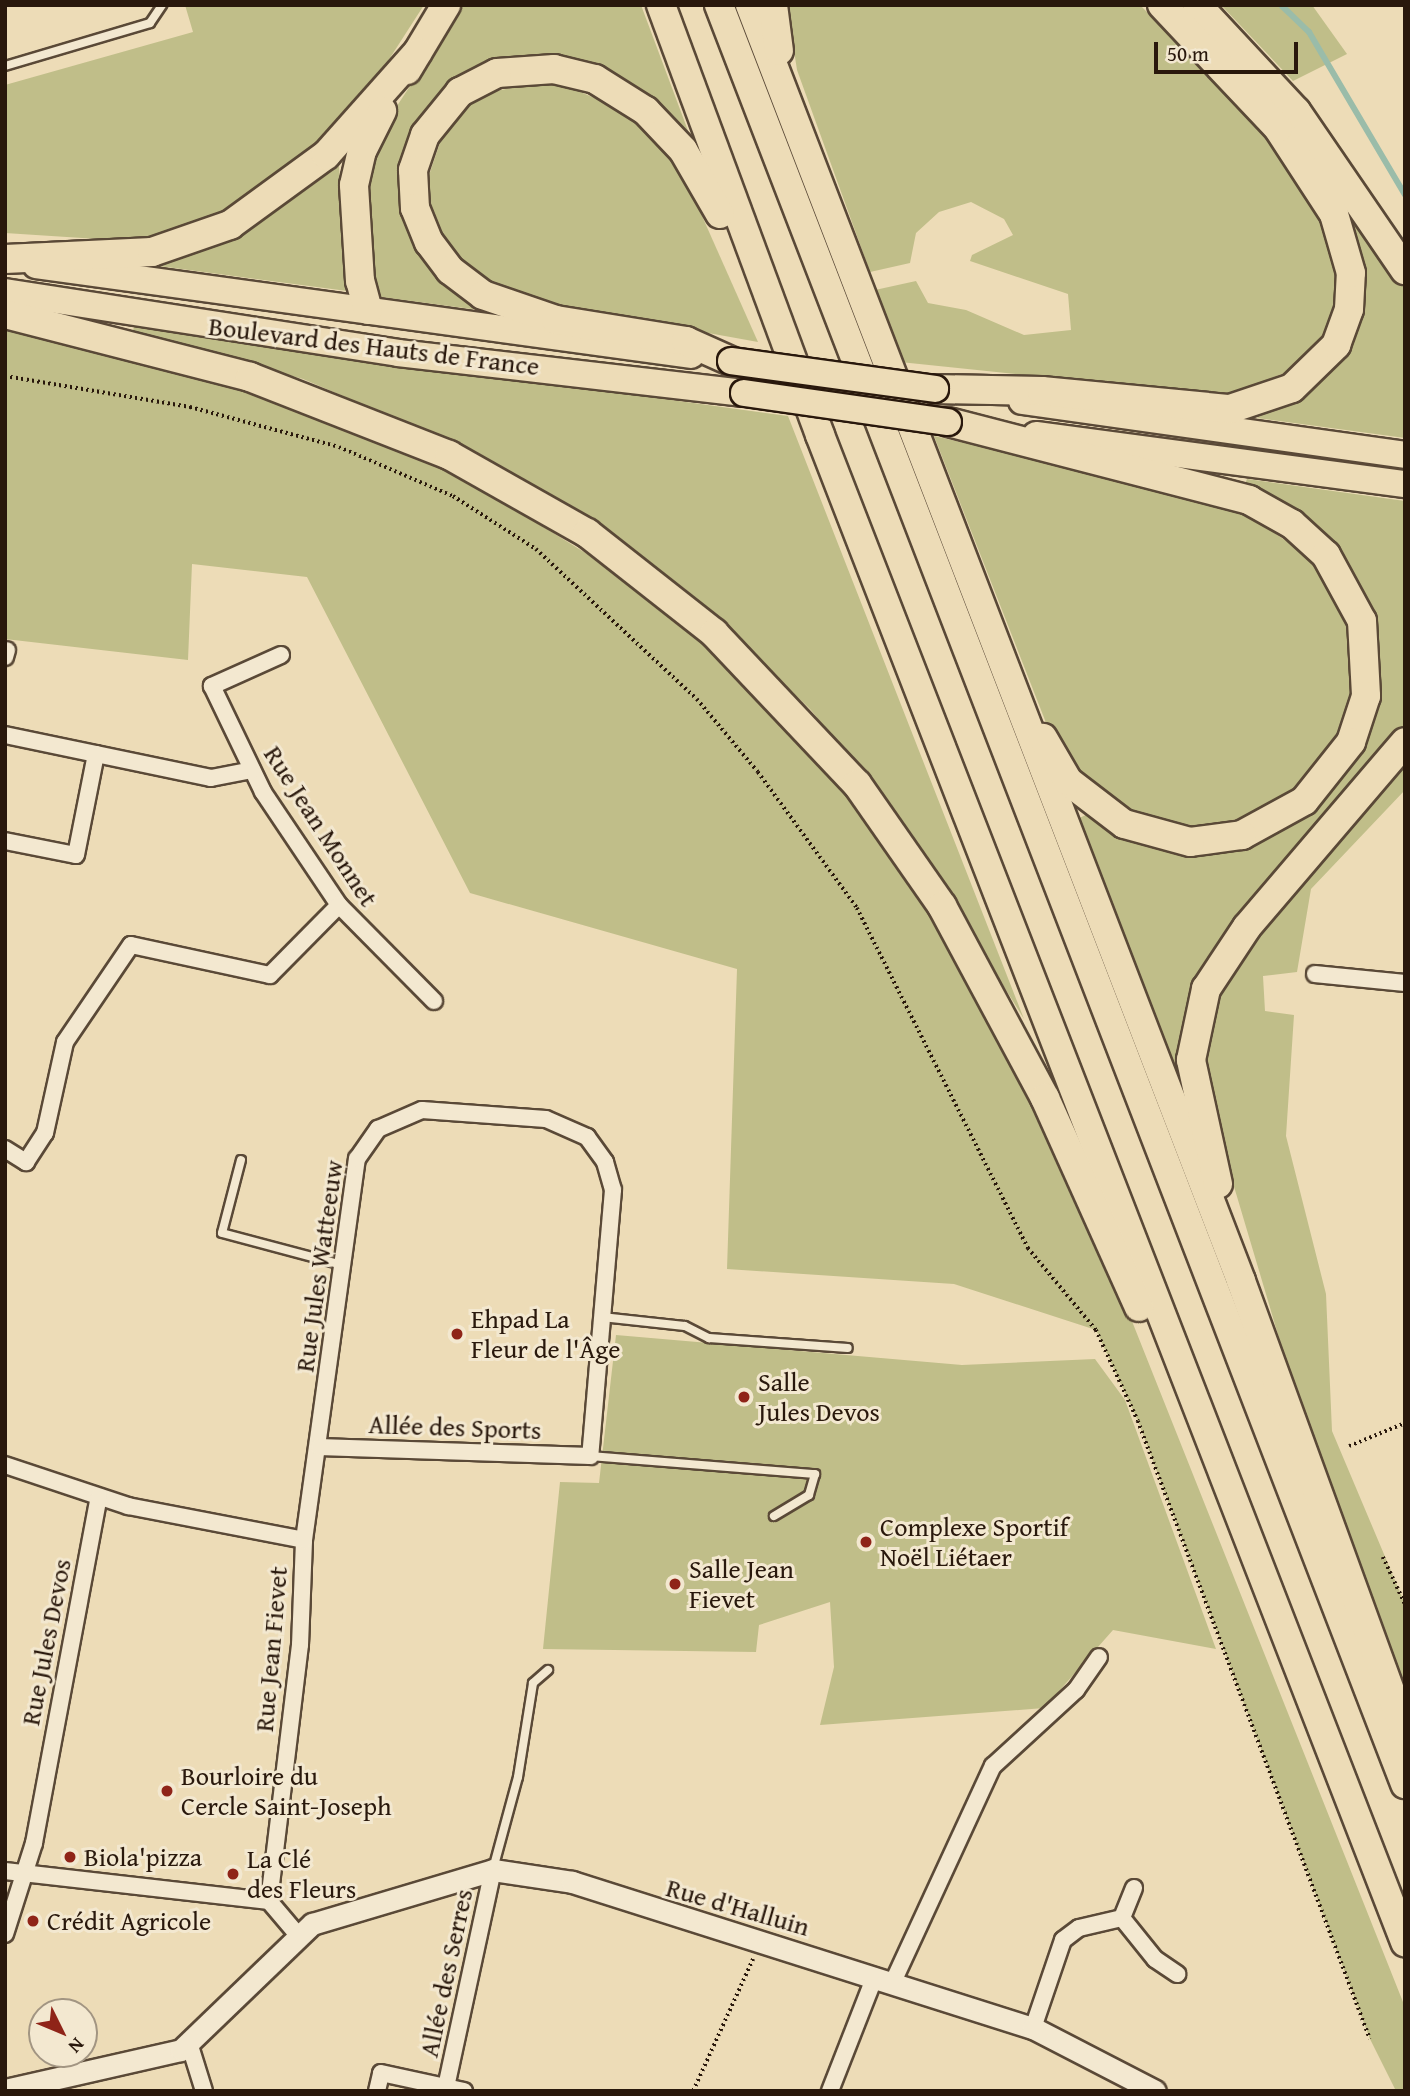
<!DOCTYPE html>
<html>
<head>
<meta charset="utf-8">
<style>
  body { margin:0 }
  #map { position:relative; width:1410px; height:2096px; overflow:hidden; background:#eddcb7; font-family:"Gentium Book Plus",serif }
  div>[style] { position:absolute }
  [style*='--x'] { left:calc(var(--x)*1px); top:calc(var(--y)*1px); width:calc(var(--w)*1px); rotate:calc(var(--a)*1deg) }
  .green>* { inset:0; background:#c0be89 }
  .stream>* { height:6px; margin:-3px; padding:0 3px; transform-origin:3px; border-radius:3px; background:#9abca9 }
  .path>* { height:3.5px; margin-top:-1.75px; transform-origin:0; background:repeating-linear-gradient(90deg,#29180c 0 2px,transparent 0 5.5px) }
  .roads { filter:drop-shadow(2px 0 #5a4937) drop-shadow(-2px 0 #5a4937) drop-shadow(0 2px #5a4937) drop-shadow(0 -2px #5a4937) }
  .service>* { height:8px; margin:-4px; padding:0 4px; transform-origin:4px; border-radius:4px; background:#f3e8d0 }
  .minor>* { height:16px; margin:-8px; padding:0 8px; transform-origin:8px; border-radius:8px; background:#f3e8d0 }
  .secondary>* { height:21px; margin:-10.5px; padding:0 10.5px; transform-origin:10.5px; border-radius:10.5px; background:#f3e8d0 }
  .trunk>* { height:26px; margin:-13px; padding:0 13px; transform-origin:13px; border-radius:13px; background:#eddcb7 }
  .motorway>* { height:28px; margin:-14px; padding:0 14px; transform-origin:14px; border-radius:14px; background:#eddcb7 }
  .bridges { filter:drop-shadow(2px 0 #29180c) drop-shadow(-2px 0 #29180c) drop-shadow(0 2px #29180c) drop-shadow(0 -2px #29180c) }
  .trunk-bridge>* { height:26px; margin:-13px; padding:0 13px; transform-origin:13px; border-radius:13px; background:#eddcb7 }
  .dots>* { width:19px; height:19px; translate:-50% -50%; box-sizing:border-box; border:4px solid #f3e8d0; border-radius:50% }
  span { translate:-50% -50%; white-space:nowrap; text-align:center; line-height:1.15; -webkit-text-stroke:6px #f3e8d0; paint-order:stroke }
  .street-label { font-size:26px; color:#29180c }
  .poi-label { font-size:26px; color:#29180c }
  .left { translate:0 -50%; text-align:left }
  .frame { position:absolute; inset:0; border:7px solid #29180c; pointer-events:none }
  .north { position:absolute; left:28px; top:1998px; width:70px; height:70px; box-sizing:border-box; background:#f3e8d0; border:2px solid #a29582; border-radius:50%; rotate:133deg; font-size:19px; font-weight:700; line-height:28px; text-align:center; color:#29180c }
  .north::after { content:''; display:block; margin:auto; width:24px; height:32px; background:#8f2418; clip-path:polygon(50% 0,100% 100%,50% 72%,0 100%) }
  .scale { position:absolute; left:1154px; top:42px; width:144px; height:32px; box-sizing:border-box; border:4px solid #29180c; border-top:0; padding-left:9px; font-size:21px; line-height:24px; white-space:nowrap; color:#29180c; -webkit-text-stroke:5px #f3e8d0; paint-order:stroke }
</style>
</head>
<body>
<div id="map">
  <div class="green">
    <i style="clip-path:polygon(185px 5px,424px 5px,370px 89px,326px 137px,229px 212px,144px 242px,5px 233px,5px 85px,193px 32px)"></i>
    <i style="clip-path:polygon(463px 5px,641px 5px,690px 136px,685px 139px,565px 60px,525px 57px,493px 63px,446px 89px,419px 122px,402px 169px,479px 310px,373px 296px,366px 176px,393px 112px)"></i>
    <i style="clip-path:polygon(787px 5px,1140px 5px,1253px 120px,1320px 219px,1335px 260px,1337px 306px,1323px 340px,1300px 367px,1225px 396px,900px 362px,875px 290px,916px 281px,928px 303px,966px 310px,1024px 335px,1071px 330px,1068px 294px,970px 261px,972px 255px,1013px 235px,1004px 219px,971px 202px,939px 212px,916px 233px,910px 263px,870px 272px,797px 70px)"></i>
    <i style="clip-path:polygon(1221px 5px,1312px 5px,1347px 54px,1293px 81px)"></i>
    <i style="clip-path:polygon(552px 80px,623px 110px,682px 171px,758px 342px,542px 303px,502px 290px,448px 249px,432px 218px,426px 184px,446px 125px,485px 93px)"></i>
    <i style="clip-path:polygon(339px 166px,347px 291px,159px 266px,245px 234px)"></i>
    <i style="clip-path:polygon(1333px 184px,1405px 285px,1405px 438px,1257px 418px,1320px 383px,1350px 341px)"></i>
    <i style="clip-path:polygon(134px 326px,788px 416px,1024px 1019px,899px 817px,810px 709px,684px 588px,557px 498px,477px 453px,303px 379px,133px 331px)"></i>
    <i style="clip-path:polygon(5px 330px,225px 384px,410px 452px,477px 486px,639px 586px,759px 695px,841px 788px,920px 898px,980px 998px,1112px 1271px,1405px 2007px,1405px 2091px,1396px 2091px,1370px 2039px,1138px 1421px,1096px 1330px,954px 1284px,727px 1269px,737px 969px,470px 893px,307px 577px,192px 564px,188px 660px,5px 639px)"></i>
    <i style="clip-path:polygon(934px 436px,1207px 498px,1248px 515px,1311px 558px,1351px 626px,1352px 696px,1343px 728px,1306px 783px,1248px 817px,1202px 826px,1149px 821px,1104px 797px,1072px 768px,1050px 733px)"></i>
    <i style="clip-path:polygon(1247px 479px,1405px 501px,1405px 728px,1250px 909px,1181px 1073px,1172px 1075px,1073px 821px,1090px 813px,1178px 848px,1319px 800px,1353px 760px,1378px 685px,1375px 631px,1356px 577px,1340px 555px,1274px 499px,1245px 484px)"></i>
    <i style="clip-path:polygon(1405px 761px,1405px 790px,1311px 889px,1297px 972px,1263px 976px,1265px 1011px,1294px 1015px,1286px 1136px,1326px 1294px,1332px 1431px,1405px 1604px,1405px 1697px,1282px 1348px,1205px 1089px,1204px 1052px,1226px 978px)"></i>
    <i style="clip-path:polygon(616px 1335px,962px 1365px,1095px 1359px,1125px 1400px,1216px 1649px,1113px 1630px,1044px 1708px,820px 1725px,834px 1667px,830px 1602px,759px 1625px,756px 1652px,543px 1649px,560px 1482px,599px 1483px)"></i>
  </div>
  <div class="stream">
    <i style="--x:1281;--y:5;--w:39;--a:44"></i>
    <i style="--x:1309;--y:32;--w:189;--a:59.5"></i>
  </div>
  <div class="path">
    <i style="--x:5;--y:376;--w:188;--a:9.5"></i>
    <i style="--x:190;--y:407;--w:154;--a:15"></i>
    <i style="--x:339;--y:447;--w:124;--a:23.3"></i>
    <i style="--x:453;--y:496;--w:98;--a:32.6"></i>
    <i style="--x:536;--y:549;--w:220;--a:43"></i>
    <i style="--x:697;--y:699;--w:95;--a:50.1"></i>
    <i style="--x:758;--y:772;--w:168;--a:53.9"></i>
    <i style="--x:857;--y:908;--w:381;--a:63.3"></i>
    <i style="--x:1028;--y:1248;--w:107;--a:50.3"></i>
    <i style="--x:1096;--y:1330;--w:100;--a:65.2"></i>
    <i style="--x:1138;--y:1421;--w:660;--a:69.42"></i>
    <i style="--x:1349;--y:1446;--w:61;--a:-22.3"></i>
    <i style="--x:1383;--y:1557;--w:52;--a:64.9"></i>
    <i style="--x:693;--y:2091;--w:145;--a:-65.6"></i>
  </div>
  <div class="roads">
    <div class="service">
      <i style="--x:5;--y:66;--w:151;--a:-16.5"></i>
      <i style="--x:150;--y:23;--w:22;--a:-56"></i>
      <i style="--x:241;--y:1160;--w:75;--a:104.6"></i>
      <i style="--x:222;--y:1233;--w:124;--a:14.9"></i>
      <i style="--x:602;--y:1317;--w:83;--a:6.2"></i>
      <i style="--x:685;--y:1326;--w:27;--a:27"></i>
      <i style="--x:709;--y:1338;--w:139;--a:4.1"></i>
      <i style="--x:590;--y:1456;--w:226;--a:4.6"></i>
      <i style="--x:815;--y:1474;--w:22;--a:106"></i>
      <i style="--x:809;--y:1495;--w:41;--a:149"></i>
      <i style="--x:493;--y:1869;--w:95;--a:-74.8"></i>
      <i style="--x:518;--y:1777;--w:95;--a:-80.9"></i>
      <i style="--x:533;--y:1683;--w:20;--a:-41"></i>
    </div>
    <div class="minor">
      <i style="--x:281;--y:655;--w:76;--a:155.8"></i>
      <i style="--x:212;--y:686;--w:118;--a:64.3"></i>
      <i style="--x:263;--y:792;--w:136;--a:56.1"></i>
      <i style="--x:339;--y:905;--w:135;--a:45.3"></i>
      <i style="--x:5;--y:657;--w:7;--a:-74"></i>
      <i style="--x:5;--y:735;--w:210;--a:11.8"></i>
      <i style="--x:211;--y:778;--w:42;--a:-11"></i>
      <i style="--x:5;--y:841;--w:72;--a:11.2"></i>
      <i style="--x:76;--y:855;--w:103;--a:-78.8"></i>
      <i style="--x:1315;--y:974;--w:90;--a:5.7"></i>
      <i style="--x:5;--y:1149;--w:25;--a:32"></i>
      <i style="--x:26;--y:1162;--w:35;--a:-57"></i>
      <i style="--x:45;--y:1133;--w:93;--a:-77.6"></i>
      <i style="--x:65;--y:1042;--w:117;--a:-55.8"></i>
      <i style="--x:131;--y:945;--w:142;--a:12.2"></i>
      <i style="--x:270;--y:975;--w:98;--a:-45.4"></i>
      <i style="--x:5;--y:1465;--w:130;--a:18.4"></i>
      <i style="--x:128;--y:1506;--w:179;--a:10.9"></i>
      <i style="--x:5;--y:1871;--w:266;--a:6.5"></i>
      <i style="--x:269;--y:1901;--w:43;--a:49.7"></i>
      <i style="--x:1134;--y:1888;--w:32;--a:112"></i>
      <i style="--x:1122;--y:1918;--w:53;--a:51.2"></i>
      <i style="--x:1155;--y:1959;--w:27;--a:34"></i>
      <i style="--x:269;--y:1901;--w:258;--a:-83.1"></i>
      <i style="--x:300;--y:1645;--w:105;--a:-87.8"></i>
      <i style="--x:304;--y:1540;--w:385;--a:-82.1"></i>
      <i style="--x:357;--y:1159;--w:37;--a:-55"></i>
      <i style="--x:378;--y:1129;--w:48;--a:-23.4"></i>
      <i style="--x:422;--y:1110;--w:124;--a:4.2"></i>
      <i style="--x:546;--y:1119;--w:45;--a:23.7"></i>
      <i style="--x:587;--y:1137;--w:31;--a:54"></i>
      <i style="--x:605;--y:1162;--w:29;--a:74"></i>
      <i style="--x:613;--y:1190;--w:267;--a:94.9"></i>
      <i style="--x:590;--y:1456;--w:271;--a:-178.1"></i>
      <i style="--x:5;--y:1934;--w:96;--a:-72.3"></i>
      <i style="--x:34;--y:1843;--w:352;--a:-79.4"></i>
      <i style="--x:893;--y:1982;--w:238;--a:-65.2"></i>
      <i style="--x:993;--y:1766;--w:113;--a:-42.5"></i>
      <i style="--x:1076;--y:1690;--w:40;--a:-55.1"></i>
      <i style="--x:1033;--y:2028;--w:93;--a:-71.2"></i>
      <i style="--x:1063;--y:1940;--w:20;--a:-37"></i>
      <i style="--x:1079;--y:1928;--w:44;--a:-13.1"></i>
      <i style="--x:190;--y:2046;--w:47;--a:72.7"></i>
      <i style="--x:446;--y:2087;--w:222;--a:-77.8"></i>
      <i style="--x:377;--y:2091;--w:18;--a:-77"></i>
      <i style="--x:381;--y:2073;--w:85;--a:12.2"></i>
      <i style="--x:830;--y:2091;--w:123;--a:-68.6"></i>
    </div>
    <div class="secondary">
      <i style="--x:5;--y:2090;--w:180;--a:-12.8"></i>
      <i style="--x:181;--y:2050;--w:182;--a:-43.9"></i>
      <i style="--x:312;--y:1924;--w:189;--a:-16.6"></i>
      <i style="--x:493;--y:1870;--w:80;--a:8.6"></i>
      <i style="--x:572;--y:1882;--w:484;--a:17.6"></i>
      <i style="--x:1033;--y:2028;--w:137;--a:27.3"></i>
    </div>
    <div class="trunk">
      <i style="--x:36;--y:265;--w:661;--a:7.82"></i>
      <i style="--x:5;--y:292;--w:398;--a:8.8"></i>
      <i style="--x:398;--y:353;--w:348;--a:6.6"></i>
      <i style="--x:1022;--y:401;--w:387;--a:8"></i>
      <i style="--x:1036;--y:435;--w:372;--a:7.6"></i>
    </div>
    <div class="motorway">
      <i style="--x:661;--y:5;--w:458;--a:69.7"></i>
      <i style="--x:820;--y:435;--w:1617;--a:68.78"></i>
      <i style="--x:719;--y:5;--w:1907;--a:68.91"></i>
      <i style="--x:750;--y:5;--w:1367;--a:68.95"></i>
      <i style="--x:1241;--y:1281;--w:480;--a:70"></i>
      <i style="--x:773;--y:5;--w:46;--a:82.6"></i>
      <i style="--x:1197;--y:5;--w:145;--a:47"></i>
      <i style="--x:1296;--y:111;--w:193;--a:55.6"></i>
      <i style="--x:407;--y:70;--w:76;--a:-59"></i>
      <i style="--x:720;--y:214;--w:74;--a:-120"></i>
      <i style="--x:683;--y:150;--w:54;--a:-133.5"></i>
      <i style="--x:646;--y:111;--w:60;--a:-147.9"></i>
      <i style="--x:595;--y:79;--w:42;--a:-166.3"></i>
      <i style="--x:554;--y:69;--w:57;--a:176"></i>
      <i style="--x:497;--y:73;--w:42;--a:152.8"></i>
      <i style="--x:460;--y:92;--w:55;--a:129.1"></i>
      <i style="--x:425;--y:135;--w:37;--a:109"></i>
      <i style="--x:413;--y:170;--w:38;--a:87"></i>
      <i style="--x:415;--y:208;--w:37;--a:68"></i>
      <i style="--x:429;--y:242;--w:35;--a:53"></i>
      <i style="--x:450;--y:270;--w:41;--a:37.1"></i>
      <i style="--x:483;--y:295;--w:77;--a:18.9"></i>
      <i style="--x:556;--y:320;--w:132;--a:9.2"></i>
      <i style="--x:686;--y:341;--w:49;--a:24"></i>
      <i style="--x:5;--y:259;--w:147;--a:-2.7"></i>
      <i style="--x:152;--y:252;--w:83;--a:-19.1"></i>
      <i style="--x:230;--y:225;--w:119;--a:-36.1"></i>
      <i style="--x:326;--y:155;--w:137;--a:-48.3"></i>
      <i style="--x:368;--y:310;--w:30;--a:-105"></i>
      <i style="--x:360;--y:281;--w:96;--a:-93.6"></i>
      <i style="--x:354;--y:185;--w:35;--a:-77"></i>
      <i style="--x:362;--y:151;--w:45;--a:-63.4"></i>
      <i style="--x:5;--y:314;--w:253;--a:14.4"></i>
      <i style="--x:250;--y:377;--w:214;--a:21.4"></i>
      <i style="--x:449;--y:455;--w:159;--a:29.5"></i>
      <i style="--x:587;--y:533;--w:162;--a:38.2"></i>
      <i style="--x:714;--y:633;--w:208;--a:46.6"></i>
      <i style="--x:857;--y:784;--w:149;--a:55.1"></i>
      <i style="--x:942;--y:906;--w:218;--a:61.8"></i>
      <i style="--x:1045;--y:1098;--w:229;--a:65.8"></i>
      <i style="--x:935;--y:389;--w:107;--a:1.1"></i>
      <i style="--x:1042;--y:391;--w:189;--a:5.5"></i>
      <i style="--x:1230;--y:409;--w:65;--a:-18.7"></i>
      <i style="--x:1292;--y:388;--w:62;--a:-44.3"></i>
      <i style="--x:1336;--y:345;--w:38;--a:-70"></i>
      <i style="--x:1349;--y:309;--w:36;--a:-87"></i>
      <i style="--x:1351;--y:273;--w:61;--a:-106.1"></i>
      <i style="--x:1334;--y:214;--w:103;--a:-123.1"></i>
      <i style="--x:1278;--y:128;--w:169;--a:-133.3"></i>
      <i style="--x:948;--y:422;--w:311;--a:14.5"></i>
      <i style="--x:1249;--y:500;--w:49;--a:29.2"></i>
      <i style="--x:1292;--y:524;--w:46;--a:42.4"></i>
      <i style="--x:1326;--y:555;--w:75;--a:61.4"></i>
      <i style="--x:1362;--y:621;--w:75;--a:86.9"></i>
      <i style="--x:1366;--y:696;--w:48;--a:108.1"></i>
      <i style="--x:1351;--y:742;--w:75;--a:128.5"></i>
      <i style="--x:1304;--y:801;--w:71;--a:151.3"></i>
      <i style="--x:1242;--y:835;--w:52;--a:172.3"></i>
      <i style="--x:1190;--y:842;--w:68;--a:-164.7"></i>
      <i style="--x:1124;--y:824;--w:71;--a:-142.5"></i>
      <i style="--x:1068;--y:781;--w:50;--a:-120.2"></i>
      <i style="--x:1218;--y:1184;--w:127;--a:-102.3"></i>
      <i style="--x:1191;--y:1060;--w:73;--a:-78.1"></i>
      <i style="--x:1206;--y:989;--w:74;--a:-56.5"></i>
      <i style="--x:1247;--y:927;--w:243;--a:-49.5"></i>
    </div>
  </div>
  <div class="bridges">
    <div class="trunk-bridge">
      <i style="--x:731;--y:361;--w:206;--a:7.8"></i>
      <i style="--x:744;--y:393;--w:206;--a:8.1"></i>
    </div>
  </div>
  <div class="dots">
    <i style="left:457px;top:1334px;background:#8f2418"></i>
    <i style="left:744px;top:1397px;background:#8f2418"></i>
    <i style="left:866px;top:1542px;background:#8f2418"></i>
    <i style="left:675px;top:1584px;background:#8f2418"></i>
    <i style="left:167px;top:1791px;background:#8f2418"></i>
    <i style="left:70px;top:1857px;background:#8f2418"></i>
    <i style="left:233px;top:1874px;background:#8f2418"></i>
    <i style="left:33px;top:1921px;background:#8f2418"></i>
  </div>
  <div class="street-label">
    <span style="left:374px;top:346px;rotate:7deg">Boulevard des Hauts de France</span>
    <span style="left:321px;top:826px;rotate:57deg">Rue Jean Monnet</span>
    <span style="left:319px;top:1266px;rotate:-82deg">Rue Jules Watteeuw</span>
    <span style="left:455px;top:1427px;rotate:2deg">Allée des Sports</span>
    <span style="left:46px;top:1642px;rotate:-79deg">Rue Jules Devos</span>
    <span style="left:271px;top:1649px;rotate:-85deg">Rue Jean Fievet</span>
    <span style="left:738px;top:1907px;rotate:16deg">Rue d'Halluin</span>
    <span style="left:446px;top:1973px;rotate:-78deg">Allée des Serres</span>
  </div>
  <div class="poi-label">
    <span class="left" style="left:471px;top:1334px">Ehpad La<br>Fleur de l'Âge</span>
    <span class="left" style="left:758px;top:1397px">Salle<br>Jules Devos</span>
    <span class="left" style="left:880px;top:1542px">Complexe Sportif<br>Noël Liétaer</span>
    <span class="left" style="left:689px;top:1584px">Salle Jean<br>Fievet</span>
    <span class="left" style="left:181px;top:1791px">Bourloire du<br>Cercle Saint-Joseph</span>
    <span class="left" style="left:84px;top:1857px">Biola'pizza</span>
    <span class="left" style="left:247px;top:1874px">La Clé<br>des Fleurs</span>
    <span class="left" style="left:47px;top:1921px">Crédit Agricole</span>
  </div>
  <div class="frame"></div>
  <div class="north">N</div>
  <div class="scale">50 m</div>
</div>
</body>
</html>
